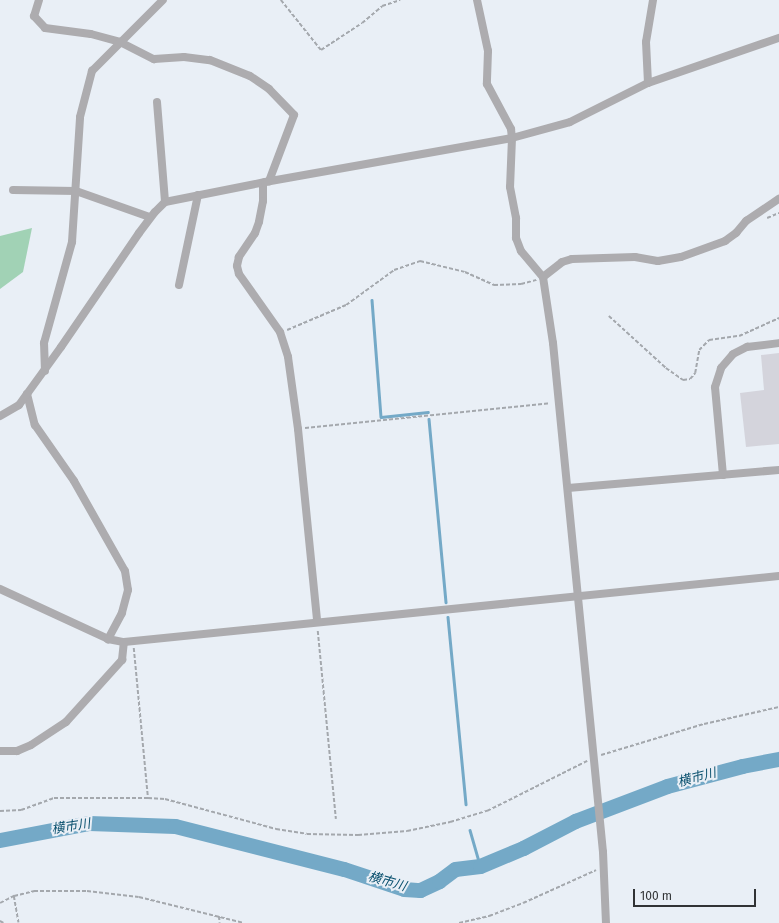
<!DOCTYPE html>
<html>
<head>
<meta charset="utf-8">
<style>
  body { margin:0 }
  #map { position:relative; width:779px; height:923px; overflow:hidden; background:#e9eff6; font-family:"Fira Sans","Noto Sans JP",sans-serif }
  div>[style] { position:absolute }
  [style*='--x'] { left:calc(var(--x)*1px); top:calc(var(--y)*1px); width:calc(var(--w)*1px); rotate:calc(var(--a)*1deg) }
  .green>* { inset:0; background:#a1d2b5 }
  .stream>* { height:2.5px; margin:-1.25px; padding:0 1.25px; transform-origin:1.25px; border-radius:1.25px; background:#74a9c7 }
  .river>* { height:15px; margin:-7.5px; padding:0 7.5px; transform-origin:7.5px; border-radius:7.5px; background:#74a9c7 }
  .building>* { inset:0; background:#d4d4dc }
  .path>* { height:1.5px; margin-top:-0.75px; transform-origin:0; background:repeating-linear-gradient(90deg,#a4a8ad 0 4px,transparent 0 6px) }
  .minor>* { height:8px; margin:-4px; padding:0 4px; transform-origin:4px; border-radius:4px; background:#adacaf }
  span { translate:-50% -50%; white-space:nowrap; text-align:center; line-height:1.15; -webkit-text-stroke:4px #e9eff6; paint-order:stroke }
  .water-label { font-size:13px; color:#09506e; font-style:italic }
  .scale { position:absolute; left:633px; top:889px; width:123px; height:18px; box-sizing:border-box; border:2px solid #313335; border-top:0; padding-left:5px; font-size:12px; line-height:14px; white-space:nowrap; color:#313335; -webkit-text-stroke:3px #e9eff6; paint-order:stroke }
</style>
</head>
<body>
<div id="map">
  <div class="green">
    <i style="clip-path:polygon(32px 228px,23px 272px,0 289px,0 236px)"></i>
  </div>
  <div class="stream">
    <i style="--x:372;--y:300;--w:117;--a:85.6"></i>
    <i style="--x:381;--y:417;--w:47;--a:-6.1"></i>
    <i style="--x:429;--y:419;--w:184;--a:84.7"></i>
    <i style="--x:448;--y:617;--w:188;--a:84.5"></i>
    <i style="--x:470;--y:830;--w:37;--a:74"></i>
  </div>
  <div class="river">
    <i style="--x:0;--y:840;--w:91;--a:-10.8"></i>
    <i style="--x:89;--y:823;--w:86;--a:2"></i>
    <i style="--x:175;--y:826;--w:174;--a:14.3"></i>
    <i style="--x:344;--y:869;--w:63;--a:18.4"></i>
    <i style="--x:404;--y:889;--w:16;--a:4"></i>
    <i style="--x:420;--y:890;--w:21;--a:-25"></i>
    <i style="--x:439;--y:881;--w:20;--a:-37"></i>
    <i style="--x:455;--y:869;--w:25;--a:-7"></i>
    <i style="--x:480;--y:866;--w:47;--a:-22.7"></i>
    <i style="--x:523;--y:848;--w:59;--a:-27.4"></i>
    <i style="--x:575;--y:821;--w:98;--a:-20.8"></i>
    <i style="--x:667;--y:786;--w:78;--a:-14.9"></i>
    <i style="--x:742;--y:766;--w:38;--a:-11"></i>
  </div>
  <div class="building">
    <i style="clip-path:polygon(779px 353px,779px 444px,746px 447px,740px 393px,764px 390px,761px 355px)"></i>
  </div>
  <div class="path">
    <i style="--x:281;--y:0;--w:64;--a:51.3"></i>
    <i style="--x:321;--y:50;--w:49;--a:-33.4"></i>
    <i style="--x:362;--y:23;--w:26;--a:-40"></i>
    <i style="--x:382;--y:6;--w:19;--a:-18"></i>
    <i style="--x:767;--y:218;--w:13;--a:-23"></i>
    <i style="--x:609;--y:316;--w:77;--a:42.4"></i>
    <i style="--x:666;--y:368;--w:21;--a:35"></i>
    <i style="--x:683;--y:380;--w:7;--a:-8"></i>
    <i style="--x:690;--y:379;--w:8;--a:-50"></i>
    <i style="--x:695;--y:373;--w:23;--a:-80"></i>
    <i style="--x:699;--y:350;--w:14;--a:-45"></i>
    <i style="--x:709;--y:340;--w:30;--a:-8"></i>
    <i style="--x:739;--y:336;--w:44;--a:-24.2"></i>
    <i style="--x:287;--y:330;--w:64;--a:-23"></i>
    <i style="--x:346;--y:305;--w:59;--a:-36.1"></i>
    <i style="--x:394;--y:270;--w:28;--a:-19"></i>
    <i style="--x:420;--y:261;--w:46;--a:13.7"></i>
    <i style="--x:465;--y:272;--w:32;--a:24"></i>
    <i style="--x:494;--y:285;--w:27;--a:-2"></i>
    <i style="--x:521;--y:284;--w:16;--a:-15"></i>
    <i style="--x:305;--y:428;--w:246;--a:-5.8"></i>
    <i style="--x:318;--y:631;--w:189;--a:84.5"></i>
    <i style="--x:134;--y:648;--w:150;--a:84.6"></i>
    <i style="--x:601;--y:755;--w:108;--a:-16.8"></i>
    <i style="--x:704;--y:724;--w:77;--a:-12.8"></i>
    <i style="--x:0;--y:811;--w:21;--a:-3"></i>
    <i style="--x:21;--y:810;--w:35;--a:-20"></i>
    <i style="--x:54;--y:798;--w:94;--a:0"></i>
    <i style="--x:148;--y:798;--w:17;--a:3"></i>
    <i style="--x:165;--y:799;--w:115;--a:15.1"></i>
    <i style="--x:276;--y:829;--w:31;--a:9"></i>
    <i style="--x:307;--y:834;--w:51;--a:1.1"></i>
    <i style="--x:358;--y:835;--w:49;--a:-4.7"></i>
    <i style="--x:407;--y:831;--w:44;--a:-11.8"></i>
    <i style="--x:450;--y:822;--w:39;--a:-17"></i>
    <i style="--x:487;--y:811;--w:112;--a:-26.6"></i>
    <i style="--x:14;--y:896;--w:27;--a:80"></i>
    <i style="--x:0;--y:903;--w:16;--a:-27"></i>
    <i style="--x:14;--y:896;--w:21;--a:-14"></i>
    <i style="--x:34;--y:891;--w:53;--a:0"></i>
    <i style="--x:87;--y:891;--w:52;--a:6.6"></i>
    <i style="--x:139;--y:897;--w:108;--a:13.9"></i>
    <i style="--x:219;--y:916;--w:7;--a:82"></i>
    <i style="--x:0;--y:921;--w:4;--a:27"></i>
    <i style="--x:459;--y:923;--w:31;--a:-13"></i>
    <i style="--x:489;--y:916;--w:36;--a:-21"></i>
    <i style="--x:523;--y:903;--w:80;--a:-24.3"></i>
  </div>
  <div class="minor">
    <i style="--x:39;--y:0;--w:17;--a:107"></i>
    <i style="--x:34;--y:16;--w:16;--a:47"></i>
    <i style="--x:45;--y:28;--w:46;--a:7.4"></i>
    <i style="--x:91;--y:34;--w:30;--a:15"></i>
    <i style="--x:120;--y:42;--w:38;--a:27"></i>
    <i style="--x:154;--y:59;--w:30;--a:-4"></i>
    <i style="--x:184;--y:57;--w:26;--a:7"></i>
    <i style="--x:210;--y:60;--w:43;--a:21.8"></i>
    <i style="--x:250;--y:76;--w:23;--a:34"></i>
    <i style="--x:269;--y:89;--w:36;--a:46"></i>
    <i style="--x:294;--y:115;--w:71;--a:110.7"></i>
    <i style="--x:477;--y:0;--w:52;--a:77.8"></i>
    <i style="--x:488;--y:51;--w:33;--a:92"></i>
    <i style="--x:487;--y:84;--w:51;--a:61.9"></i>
    <i style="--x:511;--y:129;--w:9;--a:84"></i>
    <i style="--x:512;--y:138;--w:49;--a:92.3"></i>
    <i style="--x:510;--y:187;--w:32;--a:79"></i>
    <i style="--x:516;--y:218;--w:20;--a:90"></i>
    <i style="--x:516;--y:238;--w:14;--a:69"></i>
    <i style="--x:521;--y:251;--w:34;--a:50"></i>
    <i style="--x:543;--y:277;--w:67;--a:81.4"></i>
    <i style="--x:553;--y:343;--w:511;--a:84.39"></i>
    <i style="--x:603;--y:852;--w:71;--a:87.6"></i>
    <i style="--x:648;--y:83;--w:41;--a:-92.8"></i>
    <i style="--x:646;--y:42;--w:43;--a:-80.5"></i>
    <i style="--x:157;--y:102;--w:100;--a:85.4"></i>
    <i style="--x:263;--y:183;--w:18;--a:90"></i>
    <i style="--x:263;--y:201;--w:21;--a:101"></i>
    <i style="--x:259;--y:222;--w:12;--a:110"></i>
    <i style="--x:255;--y:233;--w:29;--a:124"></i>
    <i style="--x:239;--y:257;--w:9;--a:103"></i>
    <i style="--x:237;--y:266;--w:8;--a:76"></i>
    <i style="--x:239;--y:274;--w:71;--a:54.7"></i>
    <i style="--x:280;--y:332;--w:26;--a:72"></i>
    <i style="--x:288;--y:357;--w:73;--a:82.1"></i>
    <i style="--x:298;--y:429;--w:193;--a:84.3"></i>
    <i style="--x:13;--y:190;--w:63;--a:0.9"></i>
    <i style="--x:76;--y:191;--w:78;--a:19.4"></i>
    <i style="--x:543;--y:277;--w:24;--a:-38"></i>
    <i style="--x:562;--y:262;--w:10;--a:-17"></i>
    <i style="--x:572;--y:259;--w:63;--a:-1.8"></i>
    <i style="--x:635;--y:257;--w:23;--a:10"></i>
    <i style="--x:658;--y:261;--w:23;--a:-10"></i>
    <i style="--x:681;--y:257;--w:47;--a:-20"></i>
    <i style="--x:725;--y:241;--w:14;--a:-36"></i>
    <i style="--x:736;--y:233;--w:16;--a:-50"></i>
    <i style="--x:746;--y:221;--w:40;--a:-34"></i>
    <i style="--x:179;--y:285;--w:92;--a:-78.1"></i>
    <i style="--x:45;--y:371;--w:28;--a:-92"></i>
    <i style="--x:44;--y:343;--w:105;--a:-74.5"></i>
    <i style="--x:72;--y:242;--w:125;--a:-86.3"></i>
    <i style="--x:80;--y:117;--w:48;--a:-75.4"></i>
    <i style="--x:92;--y:71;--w:100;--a:-45"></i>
    <i style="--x:27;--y:394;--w:32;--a:76"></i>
    <i style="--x:35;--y:425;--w:68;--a:55.1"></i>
    <i style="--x:74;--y:481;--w:103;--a:60.5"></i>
    <i style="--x:125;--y:571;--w:19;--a:81"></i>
    <i style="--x:128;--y:590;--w:24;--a:105"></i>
    <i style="--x:122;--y:613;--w:30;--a:118"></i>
    <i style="--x:0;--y:416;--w:22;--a:-30"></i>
    <i style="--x:19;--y:405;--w:14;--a:-54"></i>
    <i style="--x:27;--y:394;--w:58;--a:-54.1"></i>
    <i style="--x:61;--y:347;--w:138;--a:-55.6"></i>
    <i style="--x:139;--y:233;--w:26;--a:-53"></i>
    <i style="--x:155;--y:212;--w:14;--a:-45"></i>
    <i style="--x:165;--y:202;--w:102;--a:-11.3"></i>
    <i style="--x:265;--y:182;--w:251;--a:-10.1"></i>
    <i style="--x:512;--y:138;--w:60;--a:-15.4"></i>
    <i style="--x:570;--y:122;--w:87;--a:-26.6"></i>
    <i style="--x:648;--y:83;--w:139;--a:-19"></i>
    <i style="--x:723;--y:475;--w:88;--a:-95.2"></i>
    <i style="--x:715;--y:387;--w:20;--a:-72"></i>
    <i style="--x:721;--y:368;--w:18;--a:-49"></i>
    <i style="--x:733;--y:354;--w:16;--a:-27"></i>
    <i style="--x:747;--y:347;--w:32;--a:-7"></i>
    <i style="--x:568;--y:488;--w:212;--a:-4.9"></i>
    <i style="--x:0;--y:589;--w:119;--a:24.8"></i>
    <i style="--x:108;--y:639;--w:16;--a:11"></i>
    <i style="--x:124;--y:642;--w:658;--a:-5.75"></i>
    <i style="--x:0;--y:751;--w:17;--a:0"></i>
    <i style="--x:17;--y:751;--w:15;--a:-23"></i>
    <i style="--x:31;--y:745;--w:42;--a:-33.3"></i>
    <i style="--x:66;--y:722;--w:84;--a:-47.9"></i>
    <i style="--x:122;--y:660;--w:18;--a:-84"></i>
  </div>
  <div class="water-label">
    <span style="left:697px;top:778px;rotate:-15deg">横市川</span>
    <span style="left:71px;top:827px;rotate:-9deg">横市川</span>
    <span style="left:387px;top:882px;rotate:16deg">横市川</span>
  </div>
  <div class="scale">100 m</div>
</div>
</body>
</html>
